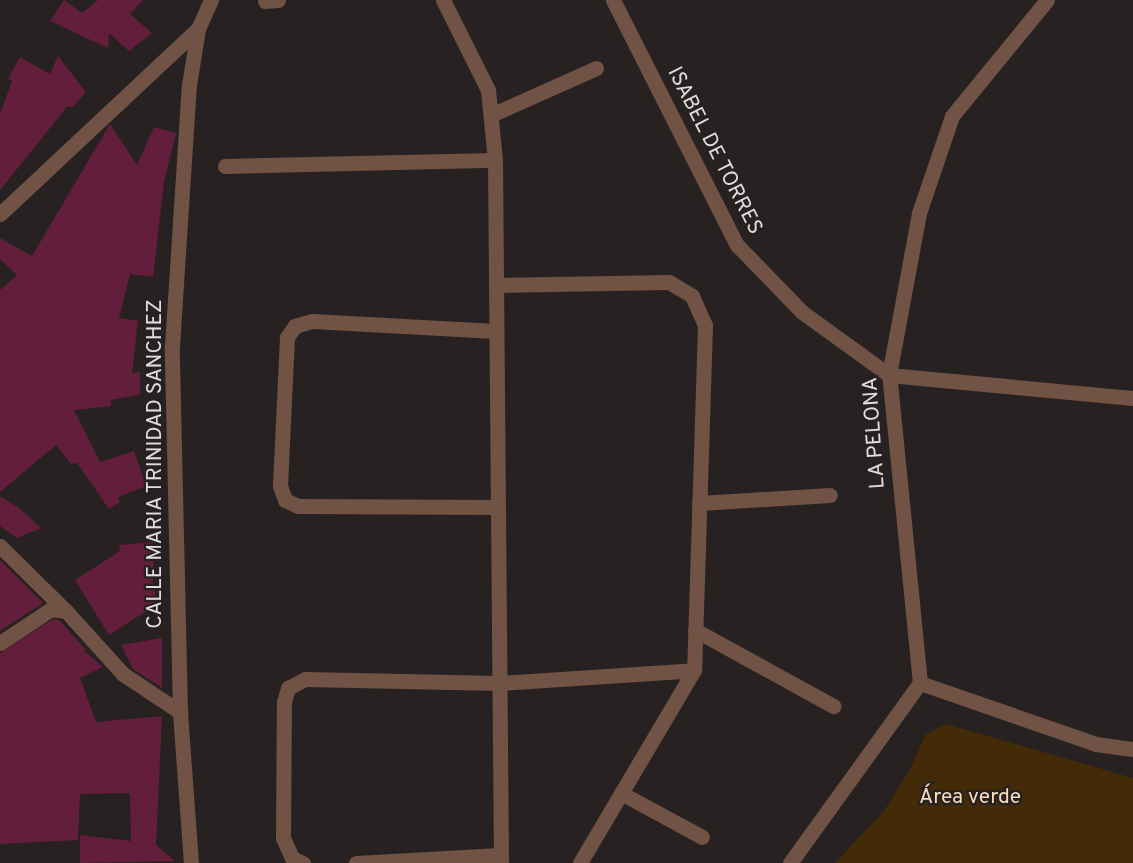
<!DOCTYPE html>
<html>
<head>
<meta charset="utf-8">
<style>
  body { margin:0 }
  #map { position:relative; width:1133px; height:863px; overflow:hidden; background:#272221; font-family:Overpass,sans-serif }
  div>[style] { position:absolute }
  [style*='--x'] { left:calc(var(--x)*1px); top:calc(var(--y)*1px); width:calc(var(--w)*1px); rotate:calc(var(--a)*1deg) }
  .green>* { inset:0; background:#432b08 }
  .building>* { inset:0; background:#621e3a }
  .street>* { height:15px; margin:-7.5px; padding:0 7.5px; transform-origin:7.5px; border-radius:7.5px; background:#705344 }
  span { translate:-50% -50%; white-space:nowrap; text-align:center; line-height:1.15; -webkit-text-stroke:4.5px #272221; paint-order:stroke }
  .street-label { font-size:21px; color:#e1dddd }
  .park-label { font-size:21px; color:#f8ddbc }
</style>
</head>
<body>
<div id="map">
  <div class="green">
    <i style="clip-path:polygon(946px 724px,1133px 778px,1133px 863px,835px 863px,884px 811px,911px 767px,926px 734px)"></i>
  </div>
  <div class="building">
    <i style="clip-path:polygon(64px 0,82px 13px,98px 0,143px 0,130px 14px,152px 33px,129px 51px,109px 33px,108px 48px,50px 21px)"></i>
    <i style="clip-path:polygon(58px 56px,86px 92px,73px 107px,67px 107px,0 190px,0 114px,12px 81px,8px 79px,20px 57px,50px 74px)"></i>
    <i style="clip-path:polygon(110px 124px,137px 165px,154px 127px,176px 133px,164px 182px,153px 277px,130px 274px,119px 318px,138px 321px,132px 373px,140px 372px,140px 395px,111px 400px,111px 406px,74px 410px,100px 462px,134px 451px,146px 486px,118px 497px,120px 502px,109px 509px,77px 463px,71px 464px,56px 445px,0 492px,0 290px,17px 275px,0 259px,0 238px,32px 256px)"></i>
    <i style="clip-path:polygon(0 496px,19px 508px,41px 528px,17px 538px,0 526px)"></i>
    <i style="clip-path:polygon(153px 542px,153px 587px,159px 603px,109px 635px,75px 580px,120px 551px,119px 545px)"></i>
    <i style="clip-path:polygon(0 560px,43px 603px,0 631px)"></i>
    <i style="clip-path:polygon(53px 619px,59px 620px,86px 650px,84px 651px,103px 667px,80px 678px,96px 722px,162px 716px,156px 845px,175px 861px,80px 863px,80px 835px,131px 841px,130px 793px,80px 794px,78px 840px,0 844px,0 653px)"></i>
    <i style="clip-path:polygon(162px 638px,162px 688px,133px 669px,121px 645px)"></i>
  </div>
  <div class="street">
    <i style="--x:443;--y:0;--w:101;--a:63.4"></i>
    <i style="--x:488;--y:90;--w:70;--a:84.3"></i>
    <i style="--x:495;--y:160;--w:703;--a:89.51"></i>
    <i style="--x:613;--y:0;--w:275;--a:63.2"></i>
    <i style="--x:737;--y:245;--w:93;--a:45.9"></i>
    <i style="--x:802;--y:312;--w:107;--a:35.9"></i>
    <i style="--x:889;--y:375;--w:245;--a:5.4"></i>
    <i style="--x:265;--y:1;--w:13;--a:-4"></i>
    <i style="--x:491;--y:115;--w:115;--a:-24.1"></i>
    <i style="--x:225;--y:166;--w:270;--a:-1.3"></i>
    <i style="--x:0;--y:214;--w:271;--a:-43.1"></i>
    <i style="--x:497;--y:285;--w:172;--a:-1"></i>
    <i style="--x:669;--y:282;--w:27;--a:31"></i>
    <i style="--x:692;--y:296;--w:32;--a:66"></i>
    <i style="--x:705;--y:325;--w:345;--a:91.8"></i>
    <i style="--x:694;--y:670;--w:224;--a:120.6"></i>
    <i style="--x:495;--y:331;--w:183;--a:-176.9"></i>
    <i style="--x:312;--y:321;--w:18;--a:164"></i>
    <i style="--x:295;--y:326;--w:14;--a:126"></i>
    <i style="--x:287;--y:337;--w:149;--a:92.7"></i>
    <i style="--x:280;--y:486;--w:15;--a:70"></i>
    <i style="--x:285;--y:500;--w:14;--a:25"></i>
    <i style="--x:298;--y:506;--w:200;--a:0.3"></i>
    <i style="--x:699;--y:503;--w:131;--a:-3.5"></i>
    <i style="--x:0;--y:546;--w:93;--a:44.6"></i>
    <i style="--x:695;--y:630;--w:158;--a:28.8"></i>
    <i style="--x:0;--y:643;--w:61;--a:-33.7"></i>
    <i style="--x:51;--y:609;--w:15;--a:8"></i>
    <i style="--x:66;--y:611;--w:85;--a:47.9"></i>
    <i style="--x:123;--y:674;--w:69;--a:33.7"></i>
    <i style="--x:920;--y:683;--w:186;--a:19.1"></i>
    <i style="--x:1096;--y:744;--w:37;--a:8"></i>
    <i style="--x:621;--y:793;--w:92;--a:28.5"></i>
    <i style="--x:191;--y:863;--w:151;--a:-94.2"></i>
    <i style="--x:180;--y:712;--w:366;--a:-91.3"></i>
    <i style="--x:172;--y:346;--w:262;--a:-86.3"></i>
    <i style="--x:189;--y:85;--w:57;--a:-80.9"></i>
    <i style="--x:198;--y:29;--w:32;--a:-66"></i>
    <i style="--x:303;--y:863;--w:12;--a:-156"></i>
    <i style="--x:292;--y:858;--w:22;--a:-114"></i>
    <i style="--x:283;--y:838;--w:136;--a:-89.6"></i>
    <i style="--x:284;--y:702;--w:15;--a:-74"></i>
    <i style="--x:288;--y:688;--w:19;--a:-28"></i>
    <i style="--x:305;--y:679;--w:195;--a:1.2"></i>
    <i style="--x:500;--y:683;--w:194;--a:-3.8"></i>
    <i style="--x:356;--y:863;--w:144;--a:-3.2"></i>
    <i style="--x:790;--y:863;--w:222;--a:-54.2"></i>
    <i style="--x:920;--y:683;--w:310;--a:-95.7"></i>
    <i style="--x:889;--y:375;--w:165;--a:-79.5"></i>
    <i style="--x:919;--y:213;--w:102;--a:-71.2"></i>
    <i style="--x:952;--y:116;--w:150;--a:-50.7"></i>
  </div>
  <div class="street-label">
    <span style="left:714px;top:151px;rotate:63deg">ISABEL DE TORRES</span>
    <span style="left:875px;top:433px;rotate:-94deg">LA PELONA</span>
    <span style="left:156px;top:464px;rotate:-90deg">CALLE MARIA TRINIDAD SANCHEZ</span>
  </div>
  <div class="park-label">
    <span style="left:970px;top:798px">Área verde</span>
  </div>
</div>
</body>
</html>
